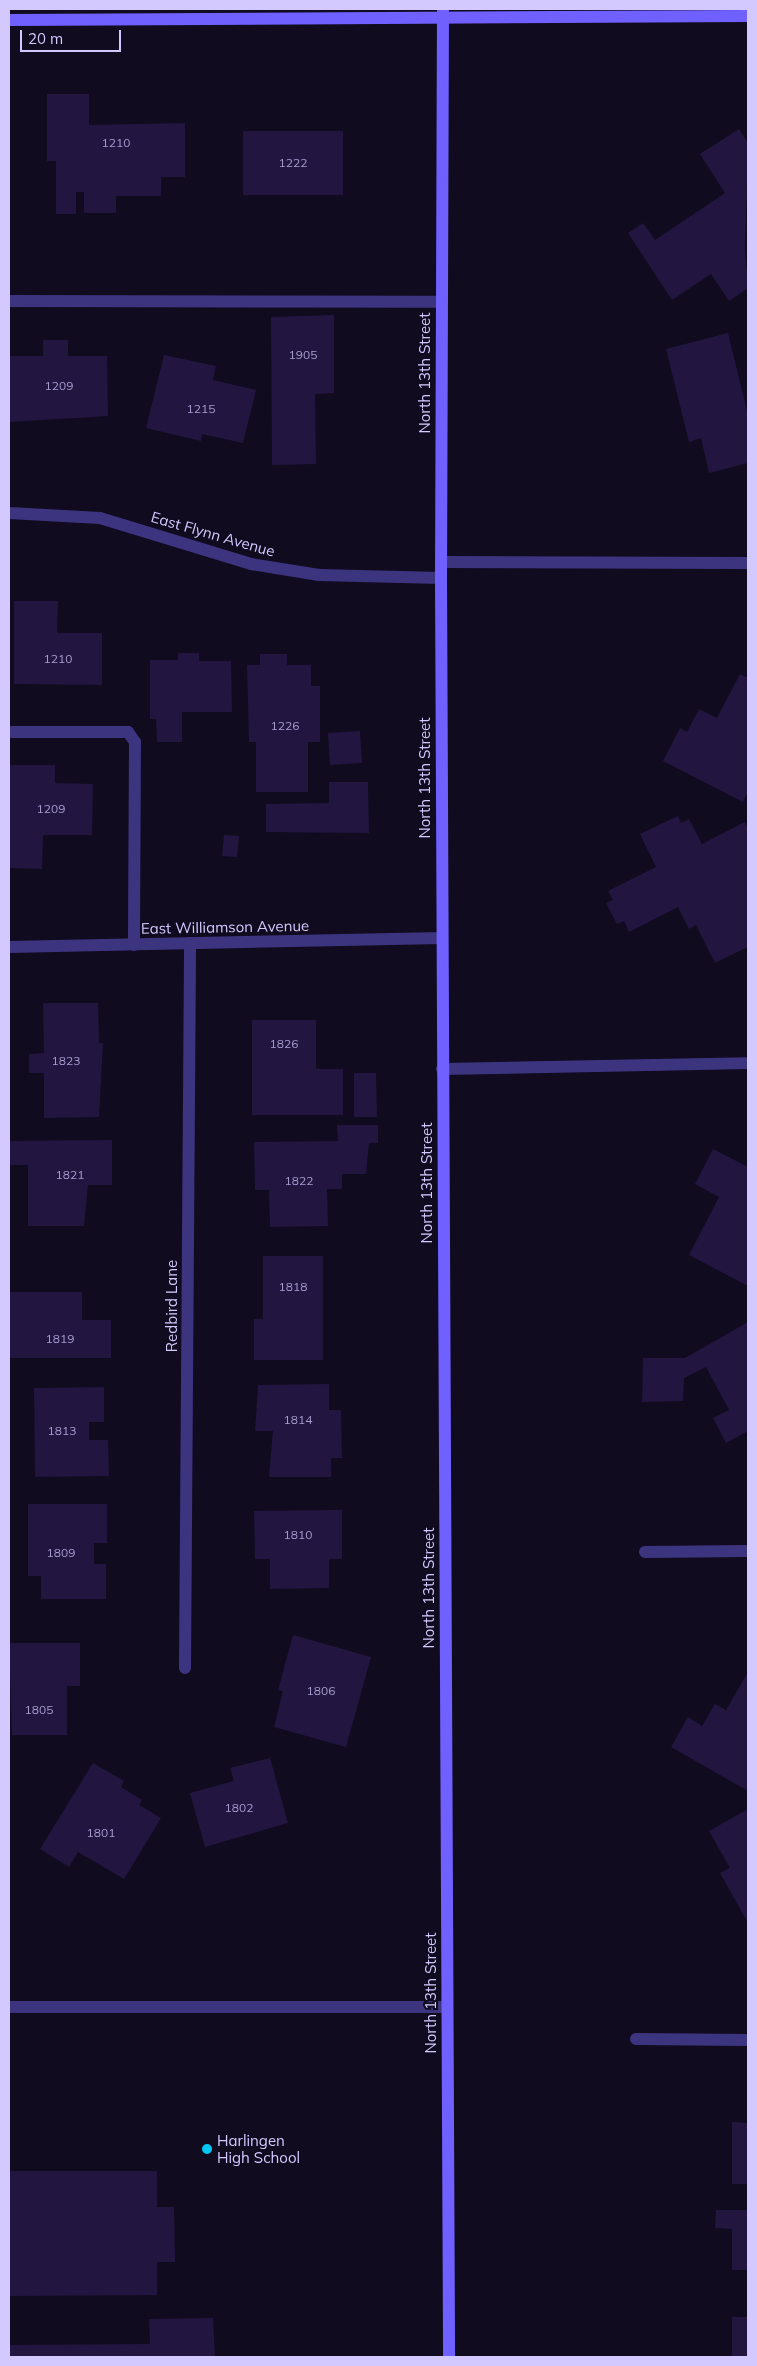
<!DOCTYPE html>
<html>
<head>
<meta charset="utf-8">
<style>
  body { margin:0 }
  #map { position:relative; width:757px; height:2366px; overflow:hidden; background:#100b1f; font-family:Mulish,sans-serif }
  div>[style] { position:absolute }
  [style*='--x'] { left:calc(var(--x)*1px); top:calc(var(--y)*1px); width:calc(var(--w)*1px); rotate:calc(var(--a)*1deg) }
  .building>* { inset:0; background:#221640 }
  .lane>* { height:12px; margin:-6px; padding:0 6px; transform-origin:6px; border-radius:6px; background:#3d3480 }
  .street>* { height:12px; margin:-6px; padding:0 6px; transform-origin:6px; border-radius:6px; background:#3d3480 }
  .secondary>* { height:12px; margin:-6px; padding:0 6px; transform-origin:6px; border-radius:6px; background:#7060ff }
  .dots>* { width:14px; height:14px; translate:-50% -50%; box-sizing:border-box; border:2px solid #100b1f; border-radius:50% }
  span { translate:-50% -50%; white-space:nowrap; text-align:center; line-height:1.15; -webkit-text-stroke:4px #100b1f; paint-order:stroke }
  .number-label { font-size:12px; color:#a79ccf }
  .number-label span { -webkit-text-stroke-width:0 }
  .street-label { font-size:15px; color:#d3c9ff }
  .poi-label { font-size:15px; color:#d3c9ff }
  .left { translate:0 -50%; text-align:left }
  .frame { position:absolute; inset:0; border:10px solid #d3c9ff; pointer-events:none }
  .scale { position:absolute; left:20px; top:30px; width:101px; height:22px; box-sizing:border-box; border:2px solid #d3c9ff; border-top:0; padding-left:6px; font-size:15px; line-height:18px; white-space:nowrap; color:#d3c9ff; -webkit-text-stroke:4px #100b1f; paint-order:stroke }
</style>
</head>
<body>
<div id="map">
  <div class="building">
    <i style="clip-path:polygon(47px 94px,89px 94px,89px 125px,185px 123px,185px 177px,161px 177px,161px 196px,116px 196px,116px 213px,84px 213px,84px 192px,76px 192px,76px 214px,56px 214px,56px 161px,47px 161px)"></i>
    <i style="clip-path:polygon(739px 129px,748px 143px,745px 251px,748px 288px,729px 301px,711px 274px,672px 300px,628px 233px,643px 223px,655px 240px,725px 193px,700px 154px)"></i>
    <i style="clip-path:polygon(243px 131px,343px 131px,343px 195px,243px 195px)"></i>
    <i style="clip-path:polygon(334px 315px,334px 393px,315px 394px,316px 464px,272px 465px,271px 317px)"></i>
    <i style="clip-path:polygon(728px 333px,748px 415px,748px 463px,709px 473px,701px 438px,689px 442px,666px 349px)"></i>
    <i style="clip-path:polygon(43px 340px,68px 340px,68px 356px,107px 356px,108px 416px,10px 422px,10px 356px,43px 356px)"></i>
    <i style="clip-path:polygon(164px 355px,216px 366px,213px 380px,256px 390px,243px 443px,202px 434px,201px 441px,146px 428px)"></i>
    <i style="clip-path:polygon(14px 601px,58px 601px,57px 633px,102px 633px,102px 685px,14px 684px)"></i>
    <i style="clip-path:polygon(178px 653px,199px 653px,199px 661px,231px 661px,232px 712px,182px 712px,182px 742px,157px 742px,156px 719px,150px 719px,150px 660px,178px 660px)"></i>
    <i style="clip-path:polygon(260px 654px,287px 654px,287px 665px,311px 665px,311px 686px,320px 686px,320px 742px,308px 742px,308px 792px,256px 792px,256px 742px,249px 742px,247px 665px,260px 665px)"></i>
    <i style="clip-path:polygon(740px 674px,748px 678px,748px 791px,743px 802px,663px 761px,680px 728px,687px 732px,699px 709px,717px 718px)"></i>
    <i style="clip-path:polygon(360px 731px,362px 763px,330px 765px,328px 733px)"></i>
    <i style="clip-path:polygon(10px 765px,55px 765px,55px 783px,93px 784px,92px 835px,43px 835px,42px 869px,9px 868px)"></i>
    <i style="clip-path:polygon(329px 782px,368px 782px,369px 833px,266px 832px,266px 804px,329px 803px)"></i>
    <i style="clip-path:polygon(678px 816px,681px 823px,689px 819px,702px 844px,745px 822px,748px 828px,748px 947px,715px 963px,696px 925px,689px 929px,678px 907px,629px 932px,624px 921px,617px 924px,606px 903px,613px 900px,608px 891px,656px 867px,640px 834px)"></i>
    <i style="clip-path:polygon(224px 835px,239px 836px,237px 857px,222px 856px)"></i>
    <i style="clip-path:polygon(43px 1003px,98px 1003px,99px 1043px,103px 1043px,99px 1117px,44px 1118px,44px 1073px,29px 1073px,29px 1054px,44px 1053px)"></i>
    <i style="clip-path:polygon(252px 1020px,316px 1020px,316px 1069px,343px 1069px,343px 1115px,252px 1115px)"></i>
    <i style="clip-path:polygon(354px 1073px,376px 1073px,377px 1117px,354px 1117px)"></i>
    <i style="clip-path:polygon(337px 1125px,378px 1125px,378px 1143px,369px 1143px,366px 1174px,342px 1174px,342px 1189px,327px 1189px,328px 1226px,270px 1227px,269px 1190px,255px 1190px,254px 1142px,338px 1141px)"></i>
    <i style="clip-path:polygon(112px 1140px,112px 1185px,88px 1185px,84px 1226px,28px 1226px,28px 1165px,9px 1165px,9px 1141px)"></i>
    <i style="clip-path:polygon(713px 1149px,748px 1167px,748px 1286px,689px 1255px,719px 1197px,695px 1184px)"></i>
    <i style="clip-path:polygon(263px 1256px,323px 1256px,323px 1360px,254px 1360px,254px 1319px,263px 1319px)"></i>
    <i style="clip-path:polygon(9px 1292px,82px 1292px,82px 1320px,111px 1320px,111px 1358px,9px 1358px)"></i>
    <i style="clip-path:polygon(748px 1322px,748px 1431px,726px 1443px,713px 1418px,729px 1410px,706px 1367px,684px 1378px,683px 1401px,642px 1402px,643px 1358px,685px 1358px)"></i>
    <i style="clip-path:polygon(329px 1384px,329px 1410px,341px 1410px,342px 1458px,331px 1458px,331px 1477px,269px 1477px,273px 1431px,255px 1431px,258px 1385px)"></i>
    <i style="clip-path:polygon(104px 1387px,104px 1422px,89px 1422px,89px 1440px,108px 1440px,109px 1476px,35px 1477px,34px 1388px)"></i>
    <i style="clip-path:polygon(28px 1504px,107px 1504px,107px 1543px,94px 1543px,94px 1564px,106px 1564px,106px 1599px,41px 1599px,41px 1576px,28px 1576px)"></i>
    <i style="clip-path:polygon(342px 1510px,342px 1559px,329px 1559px,329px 1588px,270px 1589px,270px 1559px,255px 1559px,254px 1511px)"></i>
    <i style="clip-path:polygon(293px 1635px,371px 1657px,346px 1747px,274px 1727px,283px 1691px,278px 1690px)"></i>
    <i style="clip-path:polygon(9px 1643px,80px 1643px,80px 1686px,67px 1686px,67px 1735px,12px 1735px)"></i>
    <i style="clip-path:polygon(748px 1672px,748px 1791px,671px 1747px,688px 1717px,702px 1726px,715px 1704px,726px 1710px)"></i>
    <i style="clip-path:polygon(270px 1758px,288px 1823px,205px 1847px,190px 1793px,234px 1781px,230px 1768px)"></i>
    <i style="clip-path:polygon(93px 1763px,124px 1781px,121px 1787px,142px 1800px,139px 1805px,161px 1818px,124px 1879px,78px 1852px,69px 1867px,40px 1849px)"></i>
    <i style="clip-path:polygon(748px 1809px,748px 1923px,720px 1873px,730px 1868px,709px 1831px)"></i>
    <i style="clip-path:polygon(732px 2122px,748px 2123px,748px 2184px,732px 2184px)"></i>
    <i style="clip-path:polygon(9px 2171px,157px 2171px,157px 2207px,174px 2207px,175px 2262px,157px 2262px,157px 2295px,9px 2296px)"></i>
    <i style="clip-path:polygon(716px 2210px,748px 2210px,748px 2270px,732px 2270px,732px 2229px,715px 2228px)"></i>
    <i style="clip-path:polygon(732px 2317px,748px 2317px,748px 2357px,732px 2357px)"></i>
    <i style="clip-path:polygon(213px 2318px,215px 2357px,9px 2357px,9px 2345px,150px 2344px,149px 2319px)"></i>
  </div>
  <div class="lane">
    <i style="--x:9;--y:301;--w:432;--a:0.1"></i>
    <i style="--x:441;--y:562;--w:307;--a:0.2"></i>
    <i style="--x:9;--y:732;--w:119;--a:0"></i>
    <i style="--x:128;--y:732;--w:12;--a:55"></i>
    <i style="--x:135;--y:742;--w:203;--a:90.3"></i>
    <i style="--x:442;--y:1069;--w:306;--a:-1.1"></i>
    <i style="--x:645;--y:1552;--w:103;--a:-0.6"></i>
    <i style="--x:9;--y:2007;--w:438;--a:0"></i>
    <i style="--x:636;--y:2039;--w:112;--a:0.5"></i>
  </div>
  <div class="street">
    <i style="--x:9;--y:513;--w:91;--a:3.1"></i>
    <i style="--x:100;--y:518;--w:158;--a:16.9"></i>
    <i style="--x:251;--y:564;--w:69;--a:9.2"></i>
    <i style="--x:319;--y:575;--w:122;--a:1.4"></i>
    <i style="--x:9;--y:947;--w:433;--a:-1.2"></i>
    <i style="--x:185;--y:1668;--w:725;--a:-89.6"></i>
  </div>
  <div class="secondary">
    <i style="--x:443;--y:9;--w:569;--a:90.2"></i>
    <i style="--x:441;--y:578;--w:1779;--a:89.74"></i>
    <i style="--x:9;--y:20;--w:739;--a:-0.31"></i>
  </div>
  <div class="dots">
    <i style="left:207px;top:2149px;background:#00c8f4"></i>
  </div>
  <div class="number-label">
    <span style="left:116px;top:143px">1210</span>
    <span style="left:293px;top:163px">1222</span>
    <span style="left:303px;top:355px">1905</span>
    <span style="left:59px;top:386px">1209</span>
    <span style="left:201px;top:409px">1215</span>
    <span style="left:58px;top:659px">1210</span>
    <span style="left:285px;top:726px">1226</span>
    <span style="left:51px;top:809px">1209</span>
    <span style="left:284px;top:1044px">1826</span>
    <span style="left:66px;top:1061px">1823</span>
    <span style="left:70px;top:1175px">1821</span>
    <span style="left:299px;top:1181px">1822</span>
    <span style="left:293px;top:1287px">1818</span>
    <span style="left:60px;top:1339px">1819</span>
    <span style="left:298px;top:1420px">1814</span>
    <span style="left:62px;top:1431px">1813</span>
    <span style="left:298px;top:1535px">1810</span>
    <span style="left:61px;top:1553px">1809</span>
    <span style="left:321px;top:1691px">1806</span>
    <span style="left:39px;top:1710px">1805</span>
    <span style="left:239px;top:1808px">1802</span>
    <span style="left:101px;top:1833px">1801</span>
  </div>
  <div class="street-label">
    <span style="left:425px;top:373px;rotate:-90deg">North 13th Street</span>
    <span style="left:213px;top:534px;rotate:16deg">East Flynn Avenue</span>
    <span style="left:425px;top:778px;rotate:-90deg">North 13th Street</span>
    <span style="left:225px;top:927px;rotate:-1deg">East Williamson Avenue</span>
    <span style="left:427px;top:1183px;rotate:-90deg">North 13th Street</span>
    <span style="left:172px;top:1306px;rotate:-90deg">Redbird Lane</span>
    <span style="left:429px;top:1588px;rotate:-90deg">North 13th Street</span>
    <span style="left:431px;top:1993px;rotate:-90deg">North 13th Street</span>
  </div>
  <div class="poi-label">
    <span class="left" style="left:217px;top:2149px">Harlingen<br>High School</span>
  </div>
  <div class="frame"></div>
  <div class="scale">20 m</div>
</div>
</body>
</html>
